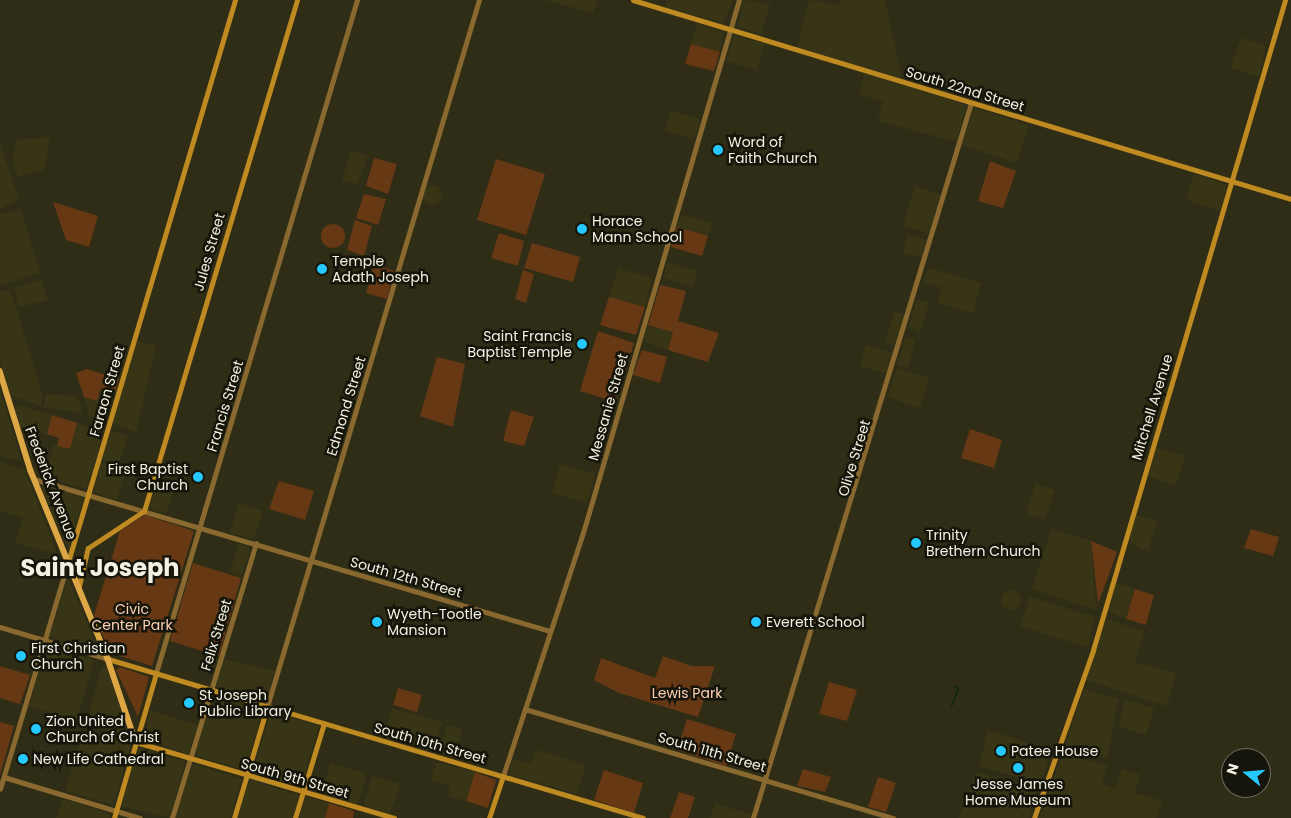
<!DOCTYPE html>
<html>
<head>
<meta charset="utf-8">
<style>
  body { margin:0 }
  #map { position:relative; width:1291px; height:818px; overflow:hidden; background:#2f2d16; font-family:Poppins,sans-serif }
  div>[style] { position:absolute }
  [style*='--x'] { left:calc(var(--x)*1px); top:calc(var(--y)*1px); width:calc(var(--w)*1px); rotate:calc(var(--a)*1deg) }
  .built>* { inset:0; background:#383517 }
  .round { border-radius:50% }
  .green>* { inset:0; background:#673814 }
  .stream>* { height:1px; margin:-0.5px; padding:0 0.5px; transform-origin:0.5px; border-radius:0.5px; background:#04220f }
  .tertiary>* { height:4.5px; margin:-2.25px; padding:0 2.25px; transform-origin:2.25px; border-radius:2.25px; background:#896930 }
  .secondary>* { height:5px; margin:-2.5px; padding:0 2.5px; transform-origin:2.5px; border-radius:2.5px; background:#be8a21 }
  .primary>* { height:5.5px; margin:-2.75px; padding:0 2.75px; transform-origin:2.75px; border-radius:2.75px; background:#dda746 }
  .dots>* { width:14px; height:14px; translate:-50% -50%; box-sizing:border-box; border:2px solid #16150b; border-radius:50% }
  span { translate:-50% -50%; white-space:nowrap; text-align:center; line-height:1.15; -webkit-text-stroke:5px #16150b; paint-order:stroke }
  .street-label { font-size:14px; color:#f2f1e3 }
  .poi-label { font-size:14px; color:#f2f1e3 }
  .left { translate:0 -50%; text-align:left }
  .right { translate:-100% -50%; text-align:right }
  .park-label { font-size:14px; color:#fdd0b4 }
  .town-label { font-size:24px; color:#f2f1e3; font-weight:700 }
  .north { position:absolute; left:1221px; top:748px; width:50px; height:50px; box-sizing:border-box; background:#16150b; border:1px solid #6e6d61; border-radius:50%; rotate:287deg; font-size:14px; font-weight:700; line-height:20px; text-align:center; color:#f2f1e3 }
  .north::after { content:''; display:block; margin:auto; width:18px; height:22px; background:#26c9fe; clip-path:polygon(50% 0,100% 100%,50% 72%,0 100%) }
</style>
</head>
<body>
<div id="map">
  <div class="built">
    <i style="clip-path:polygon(545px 0,597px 0,593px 13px)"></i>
    <i style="clip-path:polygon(666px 0,733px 0,723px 23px,666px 7px)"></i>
    <i style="clip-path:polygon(743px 0,770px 4px,761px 34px,738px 27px)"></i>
    <i style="clip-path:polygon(809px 0,839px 5px,841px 0,885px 0,902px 80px,797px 47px)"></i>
    <i style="clip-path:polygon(697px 24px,724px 32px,720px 52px,691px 44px)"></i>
    <i style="clip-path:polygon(734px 36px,764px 43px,757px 70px,726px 61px)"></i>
    <i style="clip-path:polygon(1241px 38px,1266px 46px,1259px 77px,1231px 68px)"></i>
    <i style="clip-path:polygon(865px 73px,966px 105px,957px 142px,878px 121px,883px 102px,859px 94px)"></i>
    <i style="clip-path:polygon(948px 76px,974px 84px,970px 97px,943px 92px)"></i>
    <i style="clip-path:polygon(974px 108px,1029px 125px,1017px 163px,962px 145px)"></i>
    <i style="clip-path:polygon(671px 111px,700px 119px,694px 139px,665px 131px)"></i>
    <i style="clip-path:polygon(50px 137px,45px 169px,18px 177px,12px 158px,17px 140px)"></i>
    <i style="clip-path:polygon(0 142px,19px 200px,0 209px)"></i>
    <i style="clip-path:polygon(351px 151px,368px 156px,357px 185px,342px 180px)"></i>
    <i style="clip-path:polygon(1194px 174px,1227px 185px,1220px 211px,1186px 200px)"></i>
    <i class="round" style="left:422px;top:185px;width:20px;height:20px"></i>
    <i style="clip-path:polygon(915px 186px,941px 195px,928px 233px,903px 226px)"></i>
    <i style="clip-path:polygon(21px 209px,40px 273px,0 286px,0 214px)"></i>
    <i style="clip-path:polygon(682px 215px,712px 223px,708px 236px,677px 227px)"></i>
    <i style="clip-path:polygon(908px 234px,926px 240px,922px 258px,903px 253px)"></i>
    <i style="clip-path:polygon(667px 262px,698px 271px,693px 287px,664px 278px)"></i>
    <i style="clip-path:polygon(618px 268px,652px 278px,645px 307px,609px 297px)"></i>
    <i style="clip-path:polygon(929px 268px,981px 283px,973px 313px,937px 302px,942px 288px,922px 282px)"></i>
    <i style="clip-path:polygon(41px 280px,48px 300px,19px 307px,14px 288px)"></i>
    <i style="clip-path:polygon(10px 289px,43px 396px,41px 406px,10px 395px,0 362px,0 292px)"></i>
    <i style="clip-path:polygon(917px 299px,929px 303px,920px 333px,909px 327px)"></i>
    <i style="clip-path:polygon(894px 311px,906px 315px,894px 345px,885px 343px)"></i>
    <i style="clip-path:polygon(648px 325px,673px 332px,668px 350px,644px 342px)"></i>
    <i style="clip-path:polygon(905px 338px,916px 338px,908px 368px,897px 365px)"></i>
    <i style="clip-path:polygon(137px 341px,156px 345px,136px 432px,112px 423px)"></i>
    <i style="clip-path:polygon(866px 345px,893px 353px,888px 374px,860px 366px)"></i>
    <i style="clip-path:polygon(896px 368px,929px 378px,920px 408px,888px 397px)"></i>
    <i style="clip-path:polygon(100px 389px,115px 393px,104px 423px,90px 417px,84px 397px,97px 400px)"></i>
    <i style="clip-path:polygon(0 391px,21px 458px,19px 461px,0 456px)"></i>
    <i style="clip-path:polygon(46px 394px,77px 396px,83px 413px,44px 407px)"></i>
    <i style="clip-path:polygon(17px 405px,52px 415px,47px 434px,19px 427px,14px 408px)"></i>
    <i style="clip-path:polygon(77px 423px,89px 427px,101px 442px,86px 489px,44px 477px,54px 445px,70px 449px)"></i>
    <i style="clip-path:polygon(111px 431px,128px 436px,119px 464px,101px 459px)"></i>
    <i style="clip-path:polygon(1156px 448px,1185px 456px,1176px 486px,1148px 476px)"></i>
    <i style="clip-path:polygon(0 462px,25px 470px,57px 554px,15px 543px,23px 518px,0 511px)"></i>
    <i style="clip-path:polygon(101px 462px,126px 470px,117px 500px,93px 492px)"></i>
    <i style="clip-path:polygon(560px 464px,595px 474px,587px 503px,552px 493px)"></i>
    <i style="clip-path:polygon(158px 480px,175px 485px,166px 514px,149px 508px)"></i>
    <i style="clip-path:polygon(1035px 484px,1055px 490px,1045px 519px,1026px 514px)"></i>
    <i style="clip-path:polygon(43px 485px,83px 497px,69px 551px,41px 488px)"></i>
    <i style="clip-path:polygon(239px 503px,263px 511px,254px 539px,230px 533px)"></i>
    <i style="clip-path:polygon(1136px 515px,1157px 521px,1148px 551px,1128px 543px)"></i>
    <i style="clip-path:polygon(1051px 529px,1091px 541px,1096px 610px,1032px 589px)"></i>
    <i style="clip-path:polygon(239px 543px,250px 548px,242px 575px,230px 572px)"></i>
    <i style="clip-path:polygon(68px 579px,98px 647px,97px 652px,49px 637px)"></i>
    <i style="clip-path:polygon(1115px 583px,1135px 589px,1126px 619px,1109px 612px)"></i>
    <i class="round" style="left:1001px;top:590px;width:20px;height:20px"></i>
    <i style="clip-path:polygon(1030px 597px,1095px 617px,1088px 647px,1020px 626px)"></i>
    <i style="clip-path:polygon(1107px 619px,1144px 631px,1135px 662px,1176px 674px,1167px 706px,1086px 680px)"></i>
    <i style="clip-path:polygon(47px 646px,94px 660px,77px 720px,29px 706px)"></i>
    <i style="clip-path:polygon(224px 659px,275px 671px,266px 701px,216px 687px)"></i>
    <i style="clip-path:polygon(102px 666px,107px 667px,133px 732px,131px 737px,86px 723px)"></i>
    <i style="clip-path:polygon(1084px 689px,1118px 699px,1107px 759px,1064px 746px)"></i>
    <i style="clip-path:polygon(214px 694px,263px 710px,245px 770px,194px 755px)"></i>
    <i style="clip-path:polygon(1125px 700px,1154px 708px,1146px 735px,1119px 727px)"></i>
    <i style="clip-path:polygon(392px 708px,442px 722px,433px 751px,384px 737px)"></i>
    <i style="clip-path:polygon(149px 710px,198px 725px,188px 754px,145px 740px)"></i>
    <i style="clip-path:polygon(271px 712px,319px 726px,301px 787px,252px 773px)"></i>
    <i style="clip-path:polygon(447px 725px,462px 729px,454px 758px,439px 753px)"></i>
    <i style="clip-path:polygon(988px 730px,1051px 750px,1041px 784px,979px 766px)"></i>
    <i style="clip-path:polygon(83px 731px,131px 745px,113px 805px,65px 791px)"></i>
    <i style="clip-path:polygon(139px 747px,185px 762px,170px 818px,121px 806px)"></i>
    <i style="clip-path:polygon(536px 750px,586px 765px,576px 794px,509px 774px,513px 759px,531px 764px)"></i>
    <i style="clip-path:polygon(1063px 753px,1107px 765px,1102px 784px,1115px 789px,1122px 769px,1140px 775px,1135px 793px,1162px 801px,1156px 818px,1039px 818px)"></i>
    <i style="clip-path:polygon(437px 762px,475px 772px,466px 801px,449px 796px,451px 787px,431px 780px)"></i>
    <i style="clip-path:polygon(330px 763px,367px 774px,357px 804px,321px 794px)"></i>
    <i style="clip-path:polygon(193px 764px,242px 779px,230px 818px,175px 818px)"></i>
    <i style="clip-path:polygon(976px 772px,1037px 791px,1029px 818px,959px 818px)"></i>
    <i style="clip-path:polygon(372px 776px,400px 784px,390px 814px,364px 805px)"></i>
    <i style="clip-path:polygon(250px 780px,299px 795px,293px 818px,237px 818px)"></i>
    <i style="clip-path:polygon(306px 797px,329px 803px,325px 818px,299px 818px)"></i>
    <i style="clip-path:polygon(63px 799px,110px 814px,110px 818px,56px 818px)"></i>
    <i style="clip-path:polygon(715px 804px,751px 814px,750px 818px,710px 818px)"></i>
  </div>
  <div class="green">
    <i style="clip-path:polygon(691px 44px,720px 52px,714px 71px,685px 64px)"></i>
    <i style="clip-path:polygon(374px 158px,397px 164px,388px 194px,366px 186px)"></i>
    <i style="clip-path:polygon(496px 159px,545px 174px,526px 235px,477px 220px)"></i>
    <i style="clip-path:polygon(990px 161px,1016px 171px,1003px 208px,978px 201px)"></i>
    <i style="clip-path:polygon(364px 194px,386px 199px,378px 225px,356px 218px)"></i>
    <i style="clip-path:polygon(53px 202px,98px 216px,89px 247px,66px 240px)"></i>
    <i style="clip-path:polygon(355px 220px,372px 226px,364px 256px,347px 250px)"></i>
    <i class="round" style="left:321px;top:224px;width:24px;height:24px"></i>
    <i style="clip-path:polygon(677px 227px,708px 236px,702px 256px,671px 247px)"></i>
    <i style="clip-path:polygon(499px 233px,524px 241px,518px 266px,491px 258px)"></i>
    <i style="clip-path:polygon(532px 243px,580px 257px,573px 282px,524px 268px)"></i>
    <i style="clip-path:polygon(374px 264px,394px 271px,387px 299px,366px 293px)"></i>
    <i style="clip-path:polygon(523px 270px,534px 274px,526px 303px,515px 299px)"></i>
    <i style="clip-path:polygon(660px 285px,686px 291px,678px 321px,719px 333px,708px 362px,668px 350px,673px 332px,648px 325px)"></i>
    <i style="clip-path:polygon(609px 297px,645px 307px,636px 335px,600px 325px)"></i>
    <i style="clip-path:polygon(598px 331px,634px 343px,615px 402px,580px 391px)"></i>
    <i style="clip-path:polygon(642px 350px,667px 357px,660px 383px,633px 375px)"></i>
    <i style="clip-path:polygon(437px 357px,465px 364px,453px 427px,420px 416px)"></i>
    <i style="clip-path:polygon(87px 369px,119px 379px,115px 393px,100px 389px,97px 401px,84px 397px,76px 373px)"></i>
    <i style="clip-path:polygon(511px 410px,534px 417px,524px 446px,503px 441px)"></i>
    <i style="clip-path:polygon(52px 415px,77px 423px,70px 449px,57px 446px,59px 438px,47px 434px)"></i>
    <i style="clip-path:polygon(970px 429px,1002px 440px,994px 468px,961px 458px)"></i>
    <i style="clip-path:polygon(279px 481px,314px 491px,305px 520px,269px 509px)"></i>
    <i style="clip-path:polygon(145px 515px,194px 531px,152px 666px,110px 653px,94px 615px,120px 531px)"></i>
    <i style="clip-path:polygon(1251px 529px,1279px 537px,1273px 556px,1244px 548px)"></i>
    <i style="clip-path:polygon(1091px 541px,1117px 552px,1096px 610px,1098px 602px)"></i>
    <i style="clip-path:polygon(193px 563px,241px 578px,219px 656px,170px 641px)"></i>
    <i style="clip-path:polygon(1135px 589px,1154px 595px,1146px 625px,1126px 619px)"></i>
    <i style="clip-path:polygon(663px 656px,692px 666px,715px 666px,698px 717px,619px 693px,594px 680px,601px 658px,655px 678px)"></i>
    <i style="clip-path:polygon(0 666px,30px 675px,20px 704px,0 698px)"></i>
    <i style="clip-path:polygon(120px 667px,149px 677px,138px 717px,116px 670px)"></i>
    <i style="clip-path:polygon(829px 682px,857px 690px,847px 721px,819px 714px)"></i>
    <i style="clip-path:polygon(398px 688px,422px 695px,417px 712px,393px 705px)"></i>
    <i style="clip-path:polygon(687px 719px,736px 734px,726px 766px,677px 750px)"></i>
    <i style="clip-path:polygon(0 722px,14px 726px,0 775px)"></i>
    <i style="clip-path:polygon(803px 769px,831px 777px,825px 792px,797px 786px)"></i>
    <i style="clip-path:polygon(604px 770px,643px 783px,634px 813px,594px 800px)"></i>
    <i style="clip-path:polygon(475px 772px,496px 780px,488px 808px,466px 801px)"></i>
    <i style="clip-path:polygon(878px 777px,896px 783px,886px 812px,868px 807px)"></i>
    <i style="clip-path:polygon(679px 792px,695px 797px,688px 818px,670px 818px)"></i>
    <i style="clip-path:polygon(329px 803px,354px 811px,353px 818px,325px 818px)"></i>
  </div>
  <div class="stream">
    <i style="--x:951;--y:706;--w:19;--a:-69"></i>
    <i style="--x:958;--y:688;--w:5;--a:-143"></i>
  </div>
  <div class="tertiary">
    <i style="--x:34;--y:479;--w:538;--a:16.41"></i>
    <i style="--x:0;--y:627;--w:113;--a:16.5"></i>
    <i style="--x:156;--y:673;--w:702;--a:-73.37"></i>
    <i style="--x:267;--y:707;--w:738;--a:-73.31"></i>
    <i style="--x:525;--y:709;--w:384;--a:16.5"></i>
    <i style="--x:503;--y:776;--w:256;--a:-71.8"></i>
    <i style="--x:583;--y:533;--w:555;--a:-73.69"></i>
    <i style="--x:4;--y:777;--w:142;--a:16.8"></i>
    <i style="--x:0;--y:789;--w:237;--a:-73.3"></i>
    <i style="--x:172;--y:818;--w:287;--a:-73"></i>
    <i style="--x:753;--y:818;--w:747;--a:-73.04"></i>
  </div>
  <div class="secondary">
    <i style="--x:633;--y:0;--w:687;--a:16.83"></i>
    <i style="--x:68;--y:562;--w:586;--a:-73.45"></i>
    <i style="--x:79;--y:586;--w:39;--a:-77"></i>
    <i style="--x:88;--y:548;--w:67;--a:-33.5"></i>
    <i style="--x:144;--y:511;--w:533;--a:-73.33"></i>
    <i style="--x:108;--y:659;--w:558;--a:16.55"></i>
    <i style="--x:136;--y:742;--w:269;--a:16.4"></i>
    <i style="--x:114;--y:818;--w:151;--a:-73.8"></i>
    <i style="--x:234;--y:818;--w:116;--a:-73.4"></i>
    <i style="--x:295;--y:818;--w:99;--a:-73"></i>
    <i style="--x:489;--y:818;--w:44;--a:-71.6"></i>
    <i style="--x:1034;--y:818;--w:178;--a:-70.6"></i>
    <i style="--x:1093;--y:650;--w:678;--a:-73.54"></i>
  </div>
  <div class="primary">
    <i style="--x:0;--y:371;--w:105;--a:72.8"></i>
    <i style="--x:31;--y:471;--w:203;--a:67.7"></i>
    <i style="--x:108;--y:659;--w:88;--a:71.4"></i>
  </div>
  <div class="dots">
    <i style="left:718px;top:150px;background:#26c9fe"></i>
    <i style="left:582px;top:229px;background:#26c9fe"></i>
    <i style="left:322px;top:269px;background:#26c9fe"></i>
    <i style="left:582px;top:344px;background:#26c9fe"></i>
    <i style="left:198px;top:477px;background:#26c9fe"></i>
    <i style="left:916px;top:543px;background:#26c9fe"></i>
    <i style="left:377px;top:622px;background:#26c9fe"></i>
    <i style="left:756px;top:622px;background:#26c9fe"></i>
    <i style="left:21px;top:656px;background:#26c9fe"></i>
    <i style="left:189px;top:703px;background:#26c9fe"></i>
    <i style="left:36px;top:729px;background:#26c9fe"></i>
    <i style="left:1001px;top:751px;background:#26c9fe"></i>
    <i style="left:23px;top:759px;background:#26c9fe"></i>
    <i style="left:1018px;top:768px;background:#26c9fe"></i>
  </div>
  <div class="street-label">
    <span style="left:965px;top:89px;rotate:17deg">South 22nd Street</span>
    <span style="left:209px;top:252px;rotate:-74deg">Jules Street</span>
    <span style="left:107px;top:391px;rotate:-74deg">Faraon Street</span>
    <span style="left:225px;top:406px;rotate:-73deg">Francis Street</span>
    <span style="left:346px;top:406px;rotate:-73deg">Edmond Street</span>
    <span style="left:608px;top:407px;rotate:-74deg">Messanie Street</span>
    <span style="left:1152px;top:407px;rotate:-73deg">Mitchell Avenue</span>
    <span style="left:854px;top:458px;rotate:-73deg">Olive Street</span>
    <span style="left:51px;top:483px;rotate:69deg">Frederick Avenue</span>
    <span style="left:406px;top:577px;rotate:16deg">South 12th Street</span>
    <span style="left:216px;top:635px;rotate:-73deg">Felix Street</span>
    <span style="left:430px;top:743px;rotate:16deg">South 10th Street</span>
    <span style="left:712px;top:752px;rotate:16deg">South 11th Street</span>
    <span style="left:295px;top:778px;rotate:16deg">South 9th Street</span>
  </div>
  <div class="poi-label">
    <span class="left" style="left:728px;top:150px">Word of<br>Faith Church</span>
    <span class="left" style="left:592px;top:229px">Horace<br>Mann School</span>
    <span class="left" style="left:332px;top:269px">Temple<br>Adath Joseph</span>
    <span class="right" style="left:572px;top:344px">Saint Francis<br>Baptist Temple</span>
    <span class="right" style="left:188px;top:477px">First Baptist<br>Church</span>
    <span class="left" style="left:926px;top:543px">Trinity<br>Brethern Church</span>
    <span class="left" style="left:387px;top:622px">Wyeth-Tootle<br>Mansion</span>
    <span class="left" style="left:766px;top:622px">Everett School</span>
    <span class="left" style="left:31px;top:656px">First Christian<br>Church</span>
    <span class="left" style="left:199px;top:703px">St Joseph<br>Public Library</span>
    <span class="left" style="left:46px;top:729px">Zion United<br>Church of Christ</span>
    <span class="left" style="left:1011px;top:751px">Patee House</span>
    <span class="left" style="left:33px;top:759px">New Life Cathedral</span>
    <span style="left:1018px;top:792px">Jesse James<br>Home Museum</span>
  </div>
  <div class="park-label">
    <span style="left:132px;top:617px">Civic<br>Center Park</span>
    <span style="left:687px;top:693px">Lewis Park</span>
  </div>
  <div class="town-label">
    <span style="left:100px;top:568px">Saint Joseph</span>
  </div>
  <div class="north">N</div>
</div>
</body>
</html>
